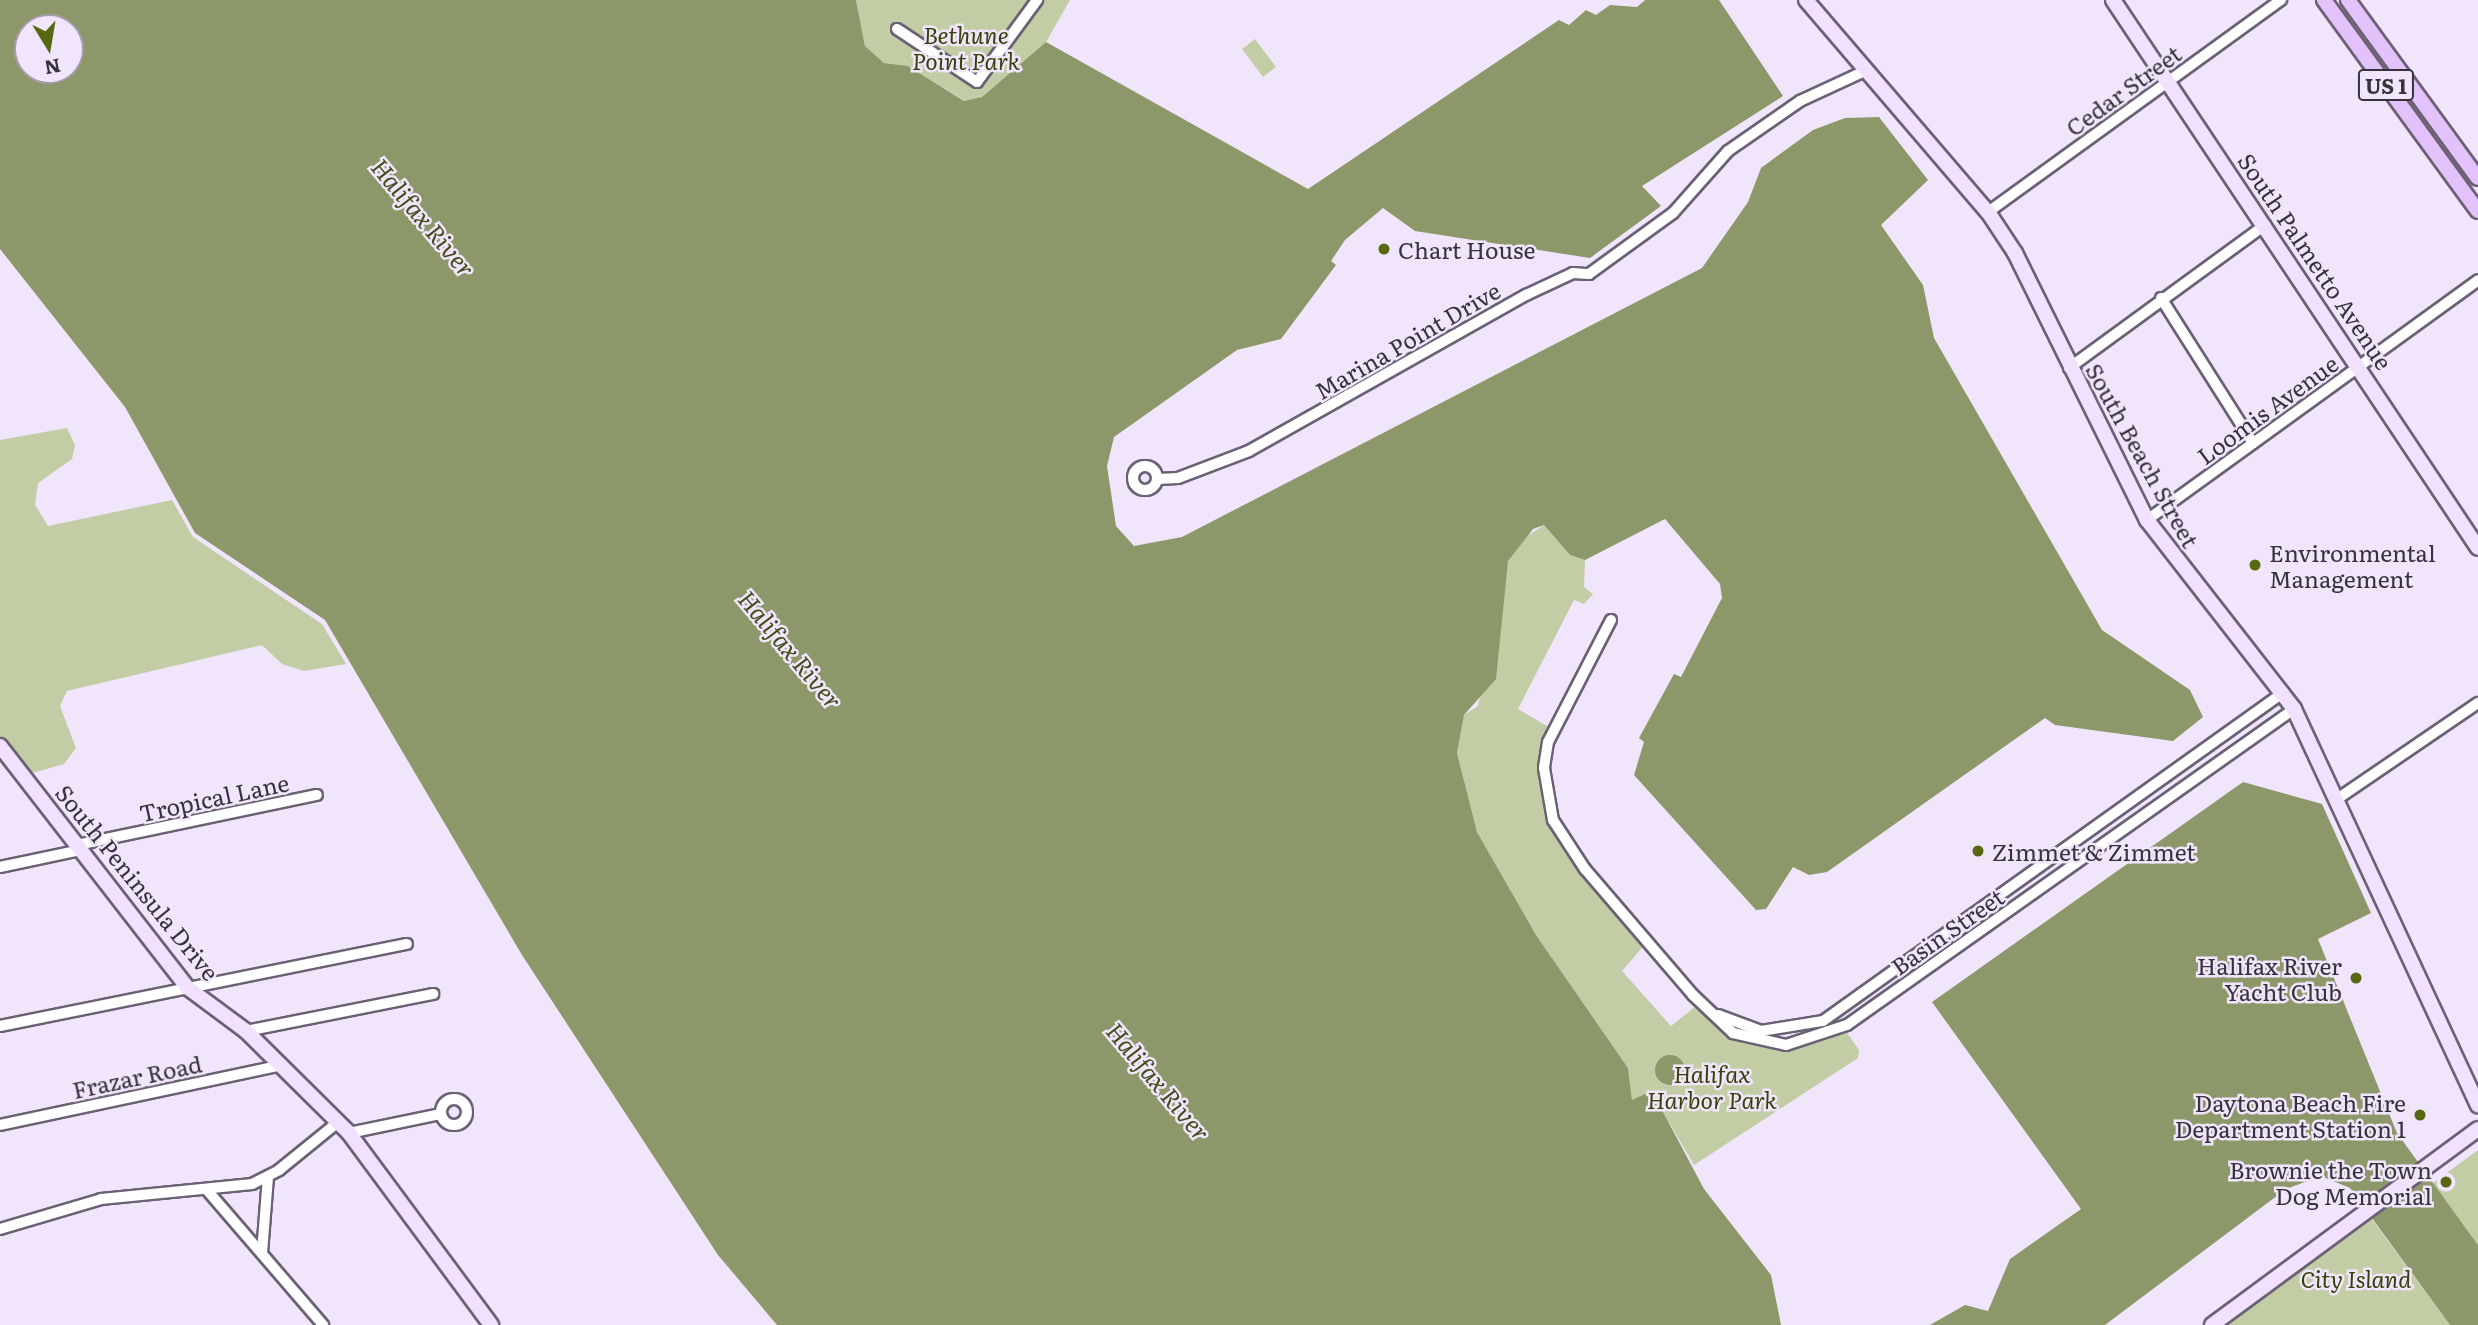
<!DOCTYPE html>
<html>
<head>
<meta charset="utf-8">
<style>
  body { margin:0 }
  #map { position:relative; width:2478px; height:1325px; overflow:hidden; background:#f1e5fc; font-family:Literata,serif }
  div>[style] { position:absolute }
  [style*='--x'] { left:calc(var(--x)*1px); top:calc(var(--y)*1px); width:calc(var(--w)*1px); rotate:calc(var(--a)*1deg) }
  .green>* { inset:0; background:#c2cda5 }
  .water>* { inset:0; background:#8c9869 }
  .round { border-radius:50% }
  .roads { filter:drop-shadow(2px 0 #6b6174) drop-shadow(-2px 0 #6b6174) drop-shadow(0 2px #6b6174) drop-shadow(0 -2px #6b6174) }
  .street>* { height:10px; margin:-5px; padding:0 5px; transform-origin:5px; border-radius:5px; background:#fff }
  .street>.ring { margin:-5px; padding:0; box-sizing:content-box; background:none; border:10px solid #fff; border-radius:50% }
  .secondary>* { height:14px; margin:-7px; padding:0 7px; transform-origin:7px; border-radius:7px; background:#f1e1fe }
  .primary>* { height:14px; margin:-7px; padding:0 7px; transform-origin:7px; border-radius:7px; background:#e3c2fc }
  .dots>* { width:19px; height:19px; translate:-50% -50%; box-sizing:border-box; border:4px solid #f1e5fc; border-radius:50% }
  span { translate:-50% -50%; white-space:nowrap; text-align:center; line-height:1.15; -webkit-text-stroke:5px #f1e5fc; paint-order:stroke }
  .shield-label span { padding:2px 5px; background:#f1e5fc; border:2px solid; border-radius:5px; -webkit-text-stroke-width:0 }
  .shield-label { font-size:21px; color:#37323b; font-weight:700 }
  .park-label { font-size:23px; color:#374107; font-style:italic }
  .street-label { font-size:23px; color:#37323b }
  .poi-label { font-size:23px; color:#37323b }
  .left { translate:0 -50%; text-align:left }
  .right { translate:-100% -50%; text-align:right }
  .water-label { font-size:24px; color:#434e18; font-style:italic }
  .north { position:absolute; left:14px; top:14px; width:70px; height:70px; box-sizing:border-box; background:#f1e5fc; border:2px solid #a79daf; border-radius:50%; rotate:169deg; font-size:19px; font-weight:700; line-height:28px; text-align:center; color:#37323b }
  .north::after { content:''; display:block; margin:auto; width:24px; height:32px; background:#586811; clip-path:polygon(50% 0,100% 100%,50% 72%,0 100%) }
</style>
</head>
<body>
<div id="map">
  <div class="green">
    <i style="clip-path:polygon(856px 0,1070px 0,1046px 42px,982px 97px,965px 101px,908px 66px,884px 63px,865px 46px)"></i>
    <i style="clip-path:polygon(1255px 39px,1276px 67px,1263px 77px,1242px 49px)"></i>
    <i style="clip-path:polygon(67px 428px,75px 445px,72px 459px,38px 483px,35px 505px,48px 526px,172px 500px,193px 537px,322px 624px,346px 664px,304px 671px,282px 664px,262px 645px,67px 691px,60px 706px,76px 748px,64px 764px,29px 774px,0 737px,0 440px)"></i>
    <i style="clip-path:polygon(1544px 525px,1570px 555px,1585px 560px,1584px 587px,1593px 594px,1584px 604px,1574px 600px,1518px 709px,1554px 730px,1544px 768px,1564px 843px,1647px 942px,1622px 971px,1671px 1026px,1701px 1002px,1733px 1033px,1786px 1045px,1843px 1027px,1859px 1050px,1858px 1058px,1694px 1165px,1662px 1110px,1632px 1100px,1628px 1068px,1536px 935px,1477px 832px,1457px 753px,1464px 715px,1478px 706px,1508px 561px,1521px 540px)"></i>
    <i style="clip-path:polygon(2478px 1150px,2478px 1245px,2433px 1183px)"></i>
    <i style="clip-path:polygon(2365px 1210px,2450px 1325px,2212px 1325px)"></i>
  </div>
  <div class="water">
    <i style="clip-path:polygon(evenodd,0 0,856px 0,865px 46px,884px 63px,908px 66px,964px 101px,982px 97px,1046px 42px,1308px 189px,1559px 20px,1569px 25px,1586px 10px,1596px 15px,1610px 5px,1637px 7px,1645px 0,1719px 0,1783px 96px,1642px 186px,1661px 206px,1590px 258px,1415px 231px,1383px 208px,1345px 240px,1331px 261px,1336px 265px,1281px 339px,1237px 350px,1114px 437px,1107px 466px,1116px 526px,1134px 546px,1182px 537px,1702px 268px,1748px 202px,1761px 168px,1813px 130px,1845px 118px,1879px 117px,1928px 180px,1881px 225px,1923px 285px,1934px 338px,2102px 630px,2190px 690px,2203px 717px,2173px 741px,2055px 725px,2045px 718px,1827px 872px,1809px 875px,1793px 867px,1766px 909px,1756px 910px,1634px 775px,1644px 742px,1639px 738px,1674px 674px,1681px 677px,1722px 598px,1720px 584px,1665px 519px,1585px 560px,1570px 555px,1544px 525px,1533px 529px,1508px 561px,1496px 679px,1464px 715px,1457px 753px,1477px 832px,1536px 935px,1628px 1068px,1632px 1100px,1645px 1094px,1662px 1110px,1704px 1189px,1771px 1275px,1781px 1325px,777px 1325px,718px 1255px,522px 955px,325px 620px,195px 533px,125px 407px,0 249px,0 0,28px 28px,70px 28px,70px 70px,28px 70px,28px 28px)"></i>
    <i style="clip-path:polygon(2243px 782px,2322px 804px,2371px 913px,2318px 939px,2397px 1133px,2478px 1245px,2478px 1325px,2450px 1325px,2350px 1188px,2321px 1176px,2286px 1189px,2105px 1325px,1930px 1325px,1965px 1305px,1988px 1311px,2010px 1259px,2081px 1209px,1932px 1002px)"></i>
    <i class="round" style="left:1655px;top:1055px;width:30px;height:30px"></i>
  </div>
  <div class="roads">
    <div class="street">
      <i style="--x:897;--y:29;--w:96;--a:33.5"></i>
      <i style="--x:977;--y:82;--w:102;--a:-53.8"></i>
      <i style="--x:1988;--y:212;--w:362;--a:-35.9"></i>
      <i style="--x:2161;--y:298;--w:172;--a:57.6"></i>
      <i style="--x:2069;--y:368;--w:243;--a:-36.1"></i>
      <i class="ring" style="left:1133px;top:466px;width:14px;height:14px"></i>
      <i style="--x:1158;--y:479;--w:20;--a:-3"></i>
      <i style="--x:1178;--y:478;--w:76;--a:-20.8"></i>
      <i style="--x:1249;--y:451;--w:318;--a:-29.4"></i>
      <i style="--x:1526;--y:295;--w:52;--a:-25.1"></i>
      <i style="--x:1573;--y:273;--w:16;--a:4"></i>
      <i style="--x:1589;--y:274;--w:104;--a:-36"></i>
      <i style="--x:1673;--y:213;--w:83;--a:-48.4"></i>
      <i style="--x:1728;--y:151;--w:88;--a:-34.8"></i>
      <i style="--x:1800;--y:101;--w:72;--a:-24.8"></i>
      <i style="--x:2147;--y:520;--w:409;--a:-35.9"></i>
      <i style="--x:1611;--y:620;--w:137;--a:117.3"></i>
      <i style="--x:1548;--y:742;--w:26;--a:99"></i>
      <i style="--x:1544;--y:768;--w:53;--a:80.2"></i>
      <i style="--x:1553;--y:820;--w:59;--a:56.9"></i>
      <i style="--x:1585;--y:869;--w:166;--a:49.4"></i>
      <i style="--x:1693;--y:995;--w:55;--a:43.5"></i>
      <i style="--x:1733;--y:1033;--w:54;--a:12.8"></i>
      <i style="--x:1786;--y:1045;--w:64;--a:-18.2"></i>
      <i style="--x:1847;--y:1025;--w:547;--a:-35.26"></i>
      <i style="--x:2340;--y:797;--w:167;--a:-34.3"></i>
      <i style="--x:77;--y:845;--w:245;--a:-11.8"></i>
      <i style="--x:0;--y:867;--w:83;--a:-11.9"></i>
      <i style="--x:1718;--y:1015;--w:46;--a:20.4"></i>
      <i style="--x:1761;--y:1031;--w:63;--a:-9.2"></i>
      <i style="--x:1823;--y:1021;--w:566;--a:-35.51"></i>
      <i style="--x:0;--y:1026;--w:415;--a:-11.4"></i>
      <i style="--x:246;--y:1031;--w:191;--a:-11.2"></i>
      <i class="ring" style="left:441px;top:1099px;width:16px;height:16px"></i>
      <i style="--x:0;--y:1125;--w:288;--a:-12"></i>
      <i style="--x:349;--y:1133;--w:94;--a:-11.7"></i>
      <i style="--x:207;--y:1190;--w:178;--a:49.3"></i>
      <i style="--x:0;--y:1229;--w:105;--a:-16.5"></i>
      <i style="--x:101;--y:1199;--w:152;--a:-5.7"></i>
      <i style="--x:252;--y:1184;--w:30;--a:-27"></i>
      <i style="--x:279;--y:1170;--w:76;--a:-39.1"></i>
      <i style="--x:262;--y:1253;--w:76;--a:-85.5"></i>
    </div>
    <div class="secondary">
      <i style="--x:1806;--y:0;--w:279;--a:49.4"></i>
      <i style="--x:1988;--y:212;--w:49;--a:56.6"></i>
      <i style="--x:2015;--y:253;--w:298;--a:63.7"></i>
      <i style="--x:2147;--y:520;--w:239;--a:52.1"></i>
      <i style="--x:2294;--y:709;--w:437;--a:65.1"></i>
      <i style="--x:2113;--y:0;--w:658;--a:56.33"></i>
      <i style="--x:0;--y:746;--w:306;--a:52.2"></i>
      <i style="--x:188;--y:988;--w:72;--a:36.6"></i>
      <i style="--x:246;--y:1031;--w:145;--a:44.7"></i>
      <i style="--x:349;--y:1133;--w:239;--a:53.5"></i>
      <i style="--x:2212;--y:1325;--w:330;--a:-36.4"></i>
    </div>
    <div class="primary">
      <i style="--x:2324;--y:0;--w:261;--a:53.9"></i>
      <i style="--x:2348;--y:0;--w:220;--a:53.9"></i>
    </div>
  </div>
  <div class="dots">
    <i style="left:1384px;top:249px;background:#586811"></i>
    <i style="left:2255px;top:565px;background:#586811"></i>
    <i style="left:1978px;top:851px;background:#586811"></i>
    <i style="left:2356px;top:978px;background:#586811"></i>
    <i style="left:2420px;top:1115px;background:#586811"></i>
    <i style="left:2446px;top:1182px;background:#586811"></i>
  </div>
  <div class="shield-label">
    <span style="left:2386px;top:85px">US 1</span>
  </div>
  <div class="park-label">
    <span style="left:966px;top:47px">Bethune<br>Point Park</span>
    <span style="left:1712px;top:1086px">Halifax<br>Harbor Park</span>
    <span style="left:2356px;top:1278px">City Island</span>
  </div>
  <div class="street-label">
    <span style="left:2123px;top:90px;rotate:-36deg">Cedar Street</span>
    <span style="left:2316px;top:261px;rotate:56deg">South Palmetto Avenue</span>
    <span style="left:1407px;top:340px;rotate:-30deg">Marina Point Drive</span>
    <span style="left:2267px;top:409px;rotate:-36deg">Loomis Avenue</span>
    <span style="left:2143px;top:455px;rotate:61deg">South Beach Street</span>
    <span style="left:214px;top:797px;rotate:-12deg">Tropical Lane</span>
    <span style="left:138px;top:882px;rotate:51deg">South Peninsula Drive</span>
    <span style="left:1947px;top:931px;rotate:-35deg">Basin Street</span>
    <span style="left:137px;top:1076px;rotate:-12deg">Frazar Road</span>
  </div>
  <div class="poi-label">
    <span class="left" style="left:1398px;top:249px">Chart House</span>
    <span class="left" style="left:2269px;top:565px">Environmental<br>Management</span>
    <span class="left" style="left:1992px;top:851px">Zimmet &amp; Zimmet</span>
    <span class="right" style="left:2342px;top:978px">Halifax River<br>Yacht Club</span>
    <span class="right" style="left:2406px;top:1115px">Daytona Beach Fire<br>Department Station 1</span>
    <span class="right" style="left:2432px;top:1182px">Brownie the Town<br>Dog Memorial</span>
  </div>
  <div class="water-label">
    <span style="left:424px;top:217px;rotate:50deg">Halifax River</span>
    <span style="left:791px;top:649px;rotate:50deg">Halifax River</span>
    <span style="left:1159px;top:1081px;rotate:50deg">Halifax River</span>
  </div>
  <div class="north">N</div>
</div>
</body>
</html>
